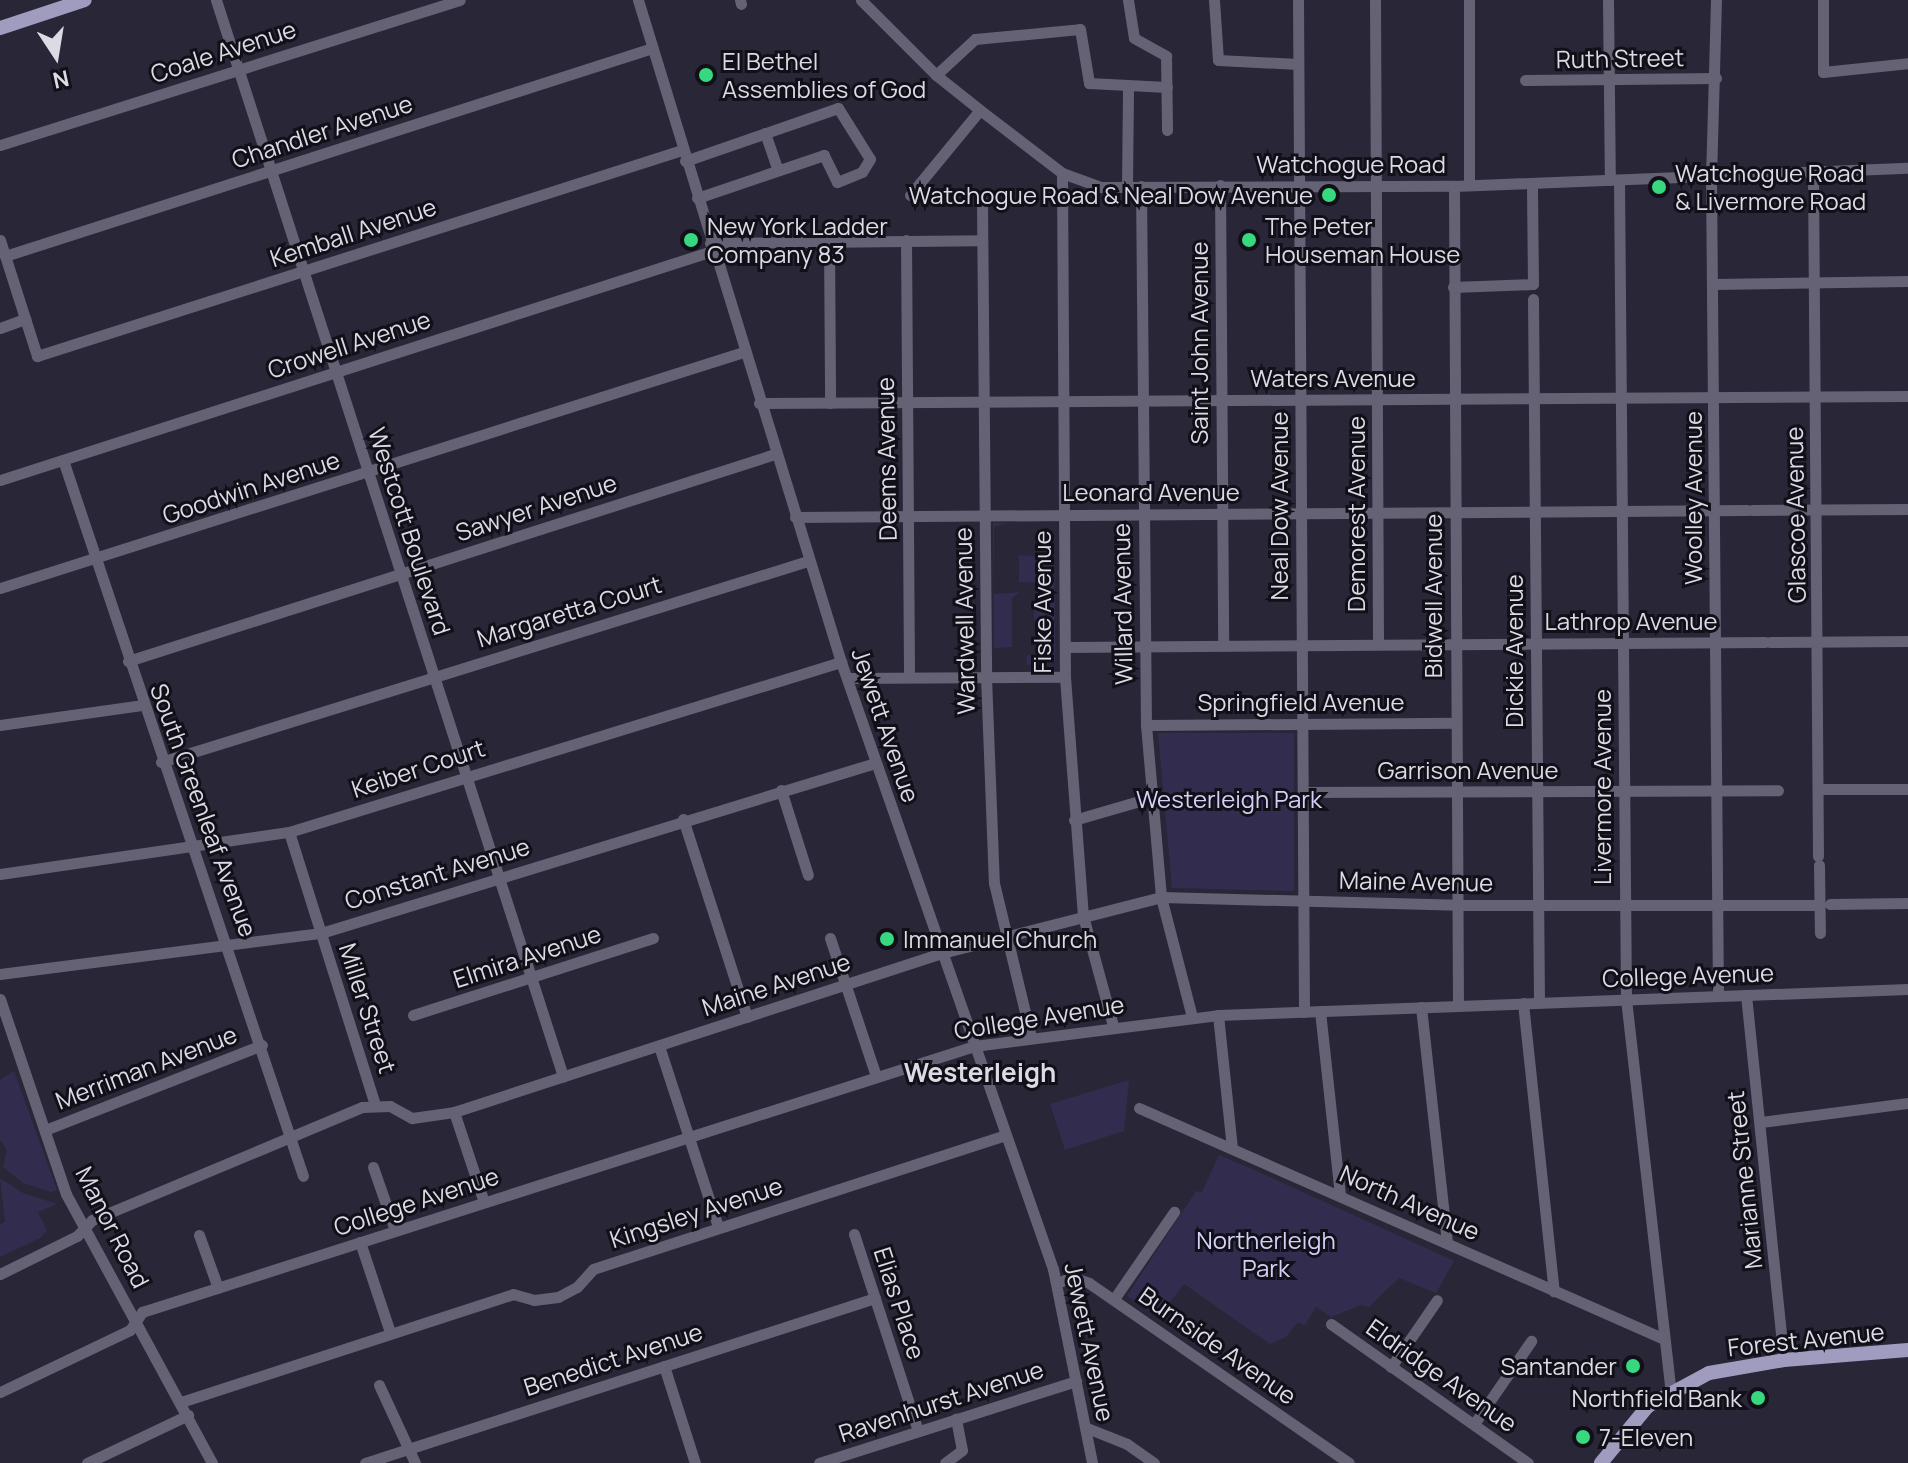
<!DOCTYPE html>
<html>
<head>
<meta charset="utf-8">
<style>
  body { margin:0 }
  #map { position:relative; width:1908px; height:1463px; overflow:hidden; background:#282637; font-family:Manrope,sans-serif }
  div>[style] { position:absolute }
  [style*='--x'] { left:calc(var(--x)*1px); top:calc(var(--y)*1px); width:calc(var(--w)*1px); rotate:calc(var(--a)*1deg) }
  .green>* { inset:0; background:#322d4e }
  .minor>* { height:11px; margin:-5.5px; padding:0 5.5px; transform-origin:5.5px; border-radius:5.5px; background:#646274 }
  .major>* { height:14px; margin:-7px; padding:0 7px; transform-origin:7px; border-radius:7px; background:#9f9cbf }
  .dots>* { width:22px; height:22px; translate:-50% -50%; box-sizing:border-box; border:4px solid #111018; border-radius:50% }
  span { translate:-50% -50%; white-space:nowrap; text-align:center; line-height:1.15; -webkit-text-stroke:6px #111018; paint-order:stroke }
  .street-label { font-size:24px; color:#dbdae5 }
  .poi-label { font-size:24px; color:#dbdae5 }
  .left { translate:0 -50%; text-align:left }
  .right { translate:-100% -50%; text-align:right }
  .park-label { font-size:24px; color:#d4d1f8 }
  .neighbourhood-label { font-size:26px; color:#dbdae5; font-weight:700 }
  .north { position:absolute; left:16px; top:16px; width:80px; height:80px; -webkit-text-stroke:6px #111018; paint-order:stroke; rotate:168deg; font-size:22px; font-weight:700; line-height:32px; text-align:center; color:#dbdae5 }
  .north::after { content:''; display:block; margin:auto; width:28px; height:36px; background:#dbdae5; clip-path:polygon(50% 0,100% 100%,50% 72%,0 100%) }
</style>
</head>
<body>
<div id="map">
  <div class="green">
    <i style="clip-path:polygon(993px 523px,1007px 523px,994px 527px,994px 594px,1020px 592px,1012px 598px,1012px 647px,994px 648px)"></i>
    <i style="clip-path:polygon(1019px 555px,1054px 558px,1055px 620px,1034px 620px,1034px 600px,1049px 598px,1049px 583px,1019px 582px)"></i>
    <i style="clip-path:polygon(1040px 623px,1055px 623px,1055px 663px,1026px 665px,1027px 655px,1040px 654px)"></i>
    <i style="clip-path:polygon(1294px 733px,1294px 891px,1172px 888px,1158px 733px)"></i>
    <i style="clip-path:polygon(14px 1071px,57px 1190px,51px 1192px,23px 1183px,3px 1167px,7px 1150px,0 1140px,0 1080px)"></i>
    <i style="clip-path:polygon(1129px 1080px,1124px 1131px,1065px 1150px,1050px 1104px)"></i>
    <i style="clip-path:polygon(1219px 1155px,1261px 1173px,1454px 1261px,1436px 1293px,1399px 1278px,1369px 1307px,1361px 1305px,1331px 1317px,1316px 1307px,1305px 1325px,1298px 1322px,1286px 1337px,1270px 1344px,1184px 1284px,1159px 1317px,1127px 1296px,1196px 1191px,1202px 1192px)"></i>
    <i style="clip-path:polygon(0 1178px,23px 1193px,57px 1204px,38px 1212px,47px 1231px,40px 1238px,0 1257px,0 1224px,5px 1222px)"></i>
  </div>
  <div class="minor">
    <i style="--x:216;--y:0;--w:1131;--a:72.13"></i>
    <i style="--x:638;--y:0;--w:692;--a:72.95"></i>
    <i style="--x:841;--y:662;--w:643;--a:70.75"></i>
    <i style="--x:1053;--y:1269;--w:198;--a:78.6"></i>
    <i style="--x:740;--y:0;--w:4;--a:76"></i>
    <i style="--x:861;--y:0;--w:106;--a:45"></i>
    <i style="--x:936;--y:75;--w:56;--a:38.5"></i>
    <i style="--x:980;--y:110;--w:103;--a:37.5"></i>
    <i style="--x:1062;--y:173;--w:41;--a:19.7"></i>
    <i style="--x:1101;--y:187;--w:353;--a:-0.2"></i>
    <i style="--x:1454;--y:186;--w:454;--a:-2.3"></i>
    <i style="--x:1128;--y:0;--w:38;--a:81"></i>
    <i style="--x:1134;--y:38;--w:37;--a:29"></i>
    <i style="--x:1166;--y:56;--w:74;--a:89.2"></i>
    <i style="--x:1214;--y:0;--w:60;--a:86.2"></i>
    <i style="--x:1218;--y:60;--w:80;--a:2.9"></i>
    <i style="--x:1298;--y:0;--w:1012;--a:89.66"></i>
    <i style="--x:1375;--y:0;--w:644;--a:89.73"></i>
    <i style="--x:1608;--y:0;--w:180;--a:89.4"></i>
    <i style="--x:1716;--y:0;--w:176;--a:91.6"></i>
    <i style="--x:1711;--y:176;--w:820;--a:89.51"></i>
    <i style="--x:1823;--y:0;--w:72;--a:90"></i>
    <i style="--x:1823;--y:72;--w:85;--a:-6"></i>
    <i style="--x:936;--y:75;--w:53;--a:-42.7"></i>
    <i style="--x:975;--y:39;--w:105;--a:-5.4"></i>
    <i style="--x:1080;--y:29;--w:55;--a:80.5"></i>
    <i style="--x:1089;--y:83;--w:78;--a:2.9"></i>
    <i style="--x:1525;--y:80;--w:191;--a:-0.6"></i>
    <i style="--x:765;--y:133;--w:39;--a:71"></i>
    <i style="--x:0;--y:145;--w:482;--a:-17.5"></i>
    <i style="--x:685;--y:161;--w:162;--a:-19.1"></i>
    <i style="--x:838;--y:108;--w:60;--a:57.9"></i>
    <i style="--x:870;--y:159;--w:15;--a:122"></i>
    <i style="--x:862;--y:172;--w:27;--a:158"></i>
    <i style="--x:837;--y:182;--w:30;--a:-116"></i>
    <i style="--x:824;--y:155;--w:134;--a:161.3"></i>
    <i style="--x:1062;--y:173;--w:504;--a:89.66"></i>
    <i style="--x:1065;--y:677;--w:240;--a:85.7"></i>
    <i style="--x:1083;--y:916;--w:114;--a:74.7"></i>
    <i style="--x:1813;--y:174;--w:682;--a:89.58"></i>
    <i style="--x:1619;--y:180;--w:819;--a:89.51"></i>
    <i style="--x:1626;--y:999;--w:396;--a:83.5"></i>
    <i style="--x:1220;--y:185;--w:460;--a:89.6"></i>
    <i style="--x:1469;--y:185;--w:185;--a:-90"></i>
    <i style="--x:1127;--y:186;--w:99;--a:-89.4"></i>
    <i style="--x:1141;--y:186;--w:539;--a:89.47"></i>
    <i style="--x:1146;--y:725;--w:173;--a:85"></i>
    <i style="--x:1161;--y:897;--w:124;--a:75.5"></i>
    <i style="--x:1454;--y:186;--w:820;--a:89.72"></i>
    <i style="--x:910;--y:195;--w:110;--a:-50.5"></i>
    <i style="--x:982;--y:201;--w:476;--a:89.5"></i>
    <i style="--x:986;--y:677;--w:206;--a:87.8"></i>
    <i style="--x:994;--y:883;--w:158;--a:76.5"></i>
    <i style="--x:0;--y:240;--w:122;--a:72.3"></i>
    <i style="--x:37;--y:356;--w:677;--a:-17.71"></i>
    <i style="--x:906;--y:240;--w:437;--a:89.6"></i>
    <i style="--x:829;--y:241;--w:162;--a:89.6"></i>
    <i style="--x:710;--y:243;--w:272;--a:-0.6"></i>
    <i style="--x:5;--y:256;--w:680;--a:-17.82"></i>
    <i style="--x:1714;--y:284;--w:194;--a:-0.9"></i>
    <i style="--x:1453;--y:287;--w:80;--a:-2.1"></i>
    <i style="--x:1533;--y:284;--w:101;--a:-90.6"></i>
    <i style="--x:1533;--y:299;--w:703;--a:89.51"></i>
    <i style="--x:0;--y:328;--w:27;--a:-20"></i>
    <i style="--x:759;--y:403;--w:1149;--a:-0.35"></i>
    <i style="--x:63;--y:460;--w:755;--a:71.47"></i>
    <i style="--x:0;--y:480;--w:748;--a:-17.83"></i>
    <i style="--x:1752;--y:510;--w:156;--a:-0.4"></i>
    <i style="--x:795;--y:517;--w:952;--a:-0.42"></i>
    <i style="--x:0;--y:588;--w:780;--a:-17.62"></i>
    <i style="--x:1770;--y:642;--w:138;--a:-0.4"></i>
    <i style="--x:1065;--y:647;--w:700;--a:-0.41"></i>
    <i style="--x:128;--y:661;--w:679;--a:-17.74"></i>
    <i style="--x:847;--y:678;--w:218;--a:-0.3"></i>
    <i style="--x:0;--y:725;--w:143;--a:-8"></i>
    <i style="--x:1146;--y:725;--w:310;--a:-0.4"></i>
    <i style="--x:161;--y:762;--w:678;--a:-17.26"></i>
    <i style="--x:1818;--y:789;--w:90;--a:0"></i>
    <i style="--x:781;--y:790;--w:89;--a:72.4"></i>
    <i style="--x:1303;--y:792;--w:475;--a:-0.2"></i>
    <i style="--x:683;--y:819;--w:208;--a:72.1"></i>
    <i style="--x:1074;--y:820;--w:82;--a:-16.2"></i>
    <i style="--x:289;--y:832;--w:286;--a:72.5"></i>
    <i style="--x:1819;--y:865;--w:68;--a:89.2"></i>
    <i style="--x:0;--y:874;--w:292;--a:-8.3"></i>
    <i style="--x:289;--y:832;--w:578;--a:-17.12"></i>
    <i style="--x:1830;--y:904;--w:78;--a:-0.7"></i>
    <i style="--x:830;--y:938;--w:145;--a:71.6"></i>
    <i style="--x:0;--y:974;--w:324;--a:-7.3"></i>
    <i style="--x:321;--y:933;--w:579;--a:-17.06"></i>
    <i style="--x:1746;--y:995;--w:367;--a:84.1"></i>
    <i style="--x:0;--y:999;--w:206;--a:71.3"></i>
    <i style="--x:66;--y:1194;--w:306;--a:61.5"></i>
    <i style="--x:1523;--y:1003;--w:290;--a:83.9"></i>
    <i style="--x:1421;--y:1007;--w:236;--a:83.7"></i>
    <i style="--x:1320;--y:1011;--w:184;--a:83.8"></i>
    <i style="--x:413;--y:1015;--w:252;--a:-17.8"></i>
    <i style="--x:1218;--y:1015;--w:134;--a:84"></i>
    <i style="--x:659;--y:1046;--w:190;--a:71.9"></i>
    <i style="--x:1139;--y:1108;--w:571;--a:23.74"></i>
    <i style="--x:454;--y:1112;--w:95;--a:71.6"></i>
    <i style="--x:1761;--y:1122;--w:148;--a:-7.4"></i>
    <i style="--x:45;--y:1130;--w:233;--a:-21.4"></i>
    <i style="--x:373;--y:1167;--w:67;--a:70.8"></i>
    <i style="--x:854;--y:1234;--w:207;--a:72"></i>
    <i style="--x:199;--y:1235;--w:56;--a:70.3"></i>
    <i style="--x:360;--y:1242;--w:95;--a:71.6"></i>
    <i style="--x:0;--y:1274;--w:86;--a:-26.3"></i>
    <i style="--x:77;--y:1236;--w:22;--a:-47"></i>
    <i style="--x:92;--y:1220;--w:293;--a:-22.7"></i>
    <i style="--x:362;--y:1107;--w:28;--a:-2"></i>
    <i style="--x:390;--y:1106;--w:25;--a:29"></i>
    <i style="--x:412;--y:1118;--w:42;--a:-8.1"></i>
    <i style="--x:454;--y:1112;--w:513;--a:-18.05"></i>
    <i style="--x:942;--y:953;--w:226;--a:-14.3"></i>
    <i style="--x:1161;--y:897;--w:296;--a:1.5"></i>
    <i style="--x:1457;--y:905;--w:363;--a:0"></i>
    <i style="--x:1057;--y:1283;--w:16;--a:-22"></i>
    <i style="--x:1072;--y:1277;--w:18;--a:19"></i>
    <i style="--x:1089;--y:1283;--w:316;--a:34.7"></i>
    <i style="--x:1114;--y:1299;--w:106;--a:-55.4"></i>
    <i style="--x:1331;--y:1324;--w:241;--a:35.2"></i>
    <i style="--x:664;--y:1366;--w:102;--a:72.3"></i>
    <i style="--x:1391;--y:1367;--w:81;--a:-55.5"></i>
    <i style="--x:379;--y:1385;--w:86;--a:65.2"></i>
    <i style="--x:0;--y:1392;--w:144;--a:-25.5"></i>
    <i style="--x:130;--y:1330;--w:22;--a:-56"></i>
    <i style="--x:142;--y:1312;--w:873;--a:-17.73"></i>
    <i style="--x:974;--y:1046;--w:246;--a:-7.2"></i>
    <i style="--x:1218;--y:1015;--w:690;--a:-2.16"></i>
    <i style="--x:181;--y:1402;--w:349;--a:-18"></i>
    <i style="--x:513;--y:1294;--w:22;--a:16"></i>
    <i style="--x:534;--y:1300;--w:24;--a:-7"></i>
    <i style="--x:558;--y:1297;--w:21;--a:-28"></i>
    <i style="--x:577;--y:1287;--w:24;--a:-48"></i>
    <i style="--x:593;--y:1269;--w:433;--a:-18"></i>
    <i style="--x:1474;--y:1424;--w:101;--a:-55.5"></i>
    <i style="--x:1087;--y:1428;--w:43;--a:21.8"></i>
    <i style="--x:1127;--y:1444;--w:33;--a:35"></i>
    <i style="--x:87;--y:1463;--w:112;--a:-25.4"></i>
    <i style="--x:365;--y:1463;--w:536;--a:-17.93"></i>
    <i style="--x:819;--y:1463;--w:270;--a:-17.7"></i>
    <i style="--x:945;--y:1463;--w:21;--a:-37"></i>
    <i style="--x:962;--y:1450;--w:32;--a:-101"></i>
  </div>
  <div class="major">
    <i style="--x:0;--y:28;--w:89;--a:-18.2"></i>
    <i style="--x:1601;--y:1463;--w:74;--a:-50.5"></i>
    <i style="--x:1648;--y:1406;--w:69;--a:-28.4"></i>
    <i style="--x:1709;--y:1373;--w:76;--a:-9.8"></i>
    <i style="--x:1784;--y:1360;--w:124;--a:-4.6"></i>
  </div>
  <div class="dots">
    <i style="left:706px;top:75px;background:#37d880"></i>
    <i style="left:1659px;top:187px;background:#37d880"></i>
    <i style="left:1329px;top:195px;background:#37d880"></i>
    <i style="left:691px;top:240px;background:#37d880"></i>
    <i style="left:1249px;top:240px;background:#37d880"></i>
    <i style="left:887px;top:939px;background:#37d880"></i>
    <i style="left:1633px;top:1366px;background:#37d880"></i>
    <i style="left:1758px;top:1398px;background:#37d880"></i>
    <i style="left:1583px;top:1437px;background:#37d880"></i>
  </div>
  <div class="street-label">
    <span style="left:223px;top:51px;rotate:-18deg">Coale Avenue</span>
    <span style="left:1620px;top:58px;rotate:-1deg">Ruth Street</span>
    <span style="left:322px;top:131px;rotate:-18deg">Chandler Avenue</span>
    <span style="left:1351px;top:164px">Watchogue Road</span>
    <span style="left:353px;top:232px;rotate:-18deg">Kemball Avenue</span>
    <span style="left:1199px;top:343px;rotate:-90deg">Saint John Avenue</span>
    <span style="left:349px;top:344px;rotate:-18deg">Crowell Avenue</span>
    <span style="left:1333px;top:378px">Waters Avenue</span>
    <span style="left:886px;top:459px;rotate:-91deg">Deems Avenue</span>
    <span style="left:251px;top:487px;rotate:-18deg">Goodwin Avenue</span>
    <span style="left:1151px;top:492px">Leonard Avenue</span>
    <span style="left:1693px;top:498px;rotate:-90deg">Woolley Avenue</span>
    <span style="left:1279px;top:506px;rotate:-90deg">Neal Dow Avenue</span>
    <span style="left:536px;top:507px;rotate:-18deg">Sawyer Avenue</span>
    <span style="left:1356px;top:514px;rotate:-90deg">Demorest Avenue</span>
    <span style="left:1795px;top:515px;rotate:-91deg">Glascoe Avenue</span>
    <span style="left:410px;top:531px;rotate:72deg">Westcott Boulevard</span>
    <span style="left:1433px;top:596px;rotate:-90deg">Bidwell Avenue</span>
    <span style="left:1042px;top:602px;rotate:-90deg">Fiske Avenue</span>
    <span style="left:1122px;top:604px;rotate:-91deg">Willard Avenue</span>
    <span style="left:569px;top:611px;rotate:-17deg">Margaretta Court</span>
    <span style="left:964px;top:621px;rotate:-91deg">Wardwell Avenue</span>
    <span style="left:1631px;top:621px">Lathrop Avenue</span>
    <span style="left:1514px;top:651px;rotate:-90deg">Dickie Avenue</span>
    <span style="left:1301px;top:702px">Springfield Avenue</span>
    <span style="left:886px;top:725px;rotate:71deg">Jewett Avenue</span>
    <span style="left:418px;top:768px;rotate:-18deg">Keiber Court</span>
    <span style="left:1468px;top:770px">Garrison Avenue</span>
    <span style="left:1602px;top:787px;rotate:-90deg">Livermore Avenue</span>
    <span style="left:204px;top:810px;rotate:70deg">South Greenleaf Avenue</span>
    <span style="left:437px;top:873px;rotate:-17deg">Constant Avenue</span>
    <span style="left:1416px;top:881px;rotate:1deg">Maine Avenue</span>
    <span style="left:527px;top:956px;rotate:-18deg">Elmira Avenue</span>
    <span style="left:1688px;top:975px;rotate:-2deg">College Avenue</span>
    <span style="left:776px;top:984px;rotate:-18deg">Maine Avenue</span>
    <span style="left:368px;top:1008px;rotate:72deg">Miller Street</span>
    <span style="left:1039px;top:1017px;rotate:-9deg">College Avenue</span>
    <span style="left:146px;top:1067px;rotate:-21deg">Merriman Avenue</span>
    <span style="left:1744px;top:1180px;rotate:-96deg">Marianne Street</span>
    <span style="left:416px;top:1201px;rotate:-18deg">College Avenue</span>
    <span style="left:1410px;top:1202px;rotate:24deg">North Avenue</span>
    <span style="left:696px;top:1212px;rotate:-18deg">Kingsley Avenue</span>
    <span style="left:113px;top:1227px;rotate:63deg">Manor Road</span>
    <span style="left:900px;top:1303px;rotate:72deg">Elias Place</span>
    <span style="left:1806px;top:1339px;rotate:-6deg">Forest Avenue</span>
    <span style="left:1090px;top:1342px;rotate:78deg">Jewett Avenue</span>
    <span style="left:1218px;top:1345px;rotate:35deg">Burnside Avenue</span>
    <span style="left:613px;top:1359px;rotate:-18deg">Benedict Avenue</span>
    <span style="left:1442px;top:1375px;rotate:35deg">Eldridge Avenue</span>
    <span style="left:941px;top:1401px;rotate:-18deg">Ravenhurst Avenue</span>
  </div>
  <div class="poi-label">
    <span class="left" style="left:722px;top:75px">El Bethel<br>Assemblies of God</span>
    <span class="left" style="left:1675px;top:187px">Watchogue Road<br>&amp; Livermore Road</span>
    <span class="right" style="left:1313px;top:195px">Watchogue Road &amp; Neal Dow Avenue</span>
    <span class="left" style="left:707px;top:240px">New York Ladder<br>Company 83</span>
    <span class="left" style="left:1265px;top:240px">The Peter<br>Houseman House</span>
    <span class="left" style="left:903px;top:939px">Immanuel Church</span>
    <span class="right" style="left:1617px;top:1366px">Santander</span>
    <span class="right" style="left:1742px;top:1398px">Northfield Bank</span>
    <span class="left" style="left:1599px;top:1437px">7-Eleven</span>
  </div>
  <div class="park-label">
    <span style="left:1229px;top:799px">Westerleigh Park</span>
    <span style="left:1266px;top:1254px">Northerleigh<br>Park</span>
  </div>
  <div class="neighbourhood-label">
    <span style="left:980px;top:1073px">Westerleigh</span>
  </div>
  <div class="north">N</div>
</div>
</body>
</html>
